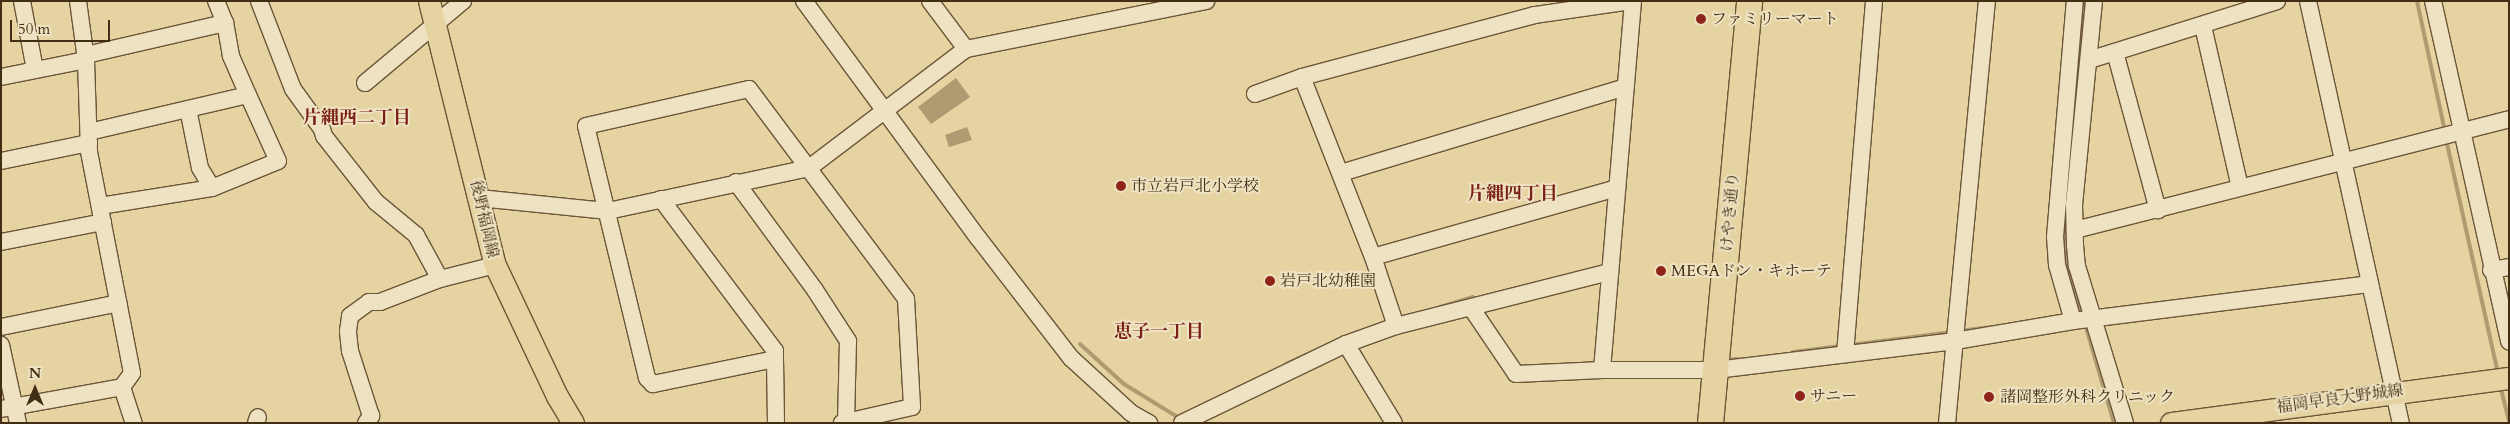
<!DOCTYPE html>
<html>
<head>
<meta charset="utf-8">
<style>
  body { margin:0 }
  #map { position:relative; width:2510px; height:424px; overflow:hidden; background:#e5d3a1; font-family:Cardo,"Noto Serif JP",serif }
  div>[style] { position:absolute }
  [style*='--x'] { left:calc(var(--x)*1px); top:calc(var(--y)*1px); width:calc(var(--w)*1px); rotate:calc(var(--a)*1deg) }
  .water>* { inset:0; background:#ae9b71 }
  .stream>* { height:4px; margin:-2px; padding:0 2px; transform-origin:2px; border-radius:2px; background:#ae9b71 }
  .roads { filter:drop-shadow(1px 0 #6b5638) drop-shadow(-1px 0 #6b5638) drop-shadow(0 1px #6b5638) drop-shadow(0 -1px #6b5638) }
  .minor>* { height:16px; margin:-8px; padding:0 8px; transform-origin:8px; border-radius:8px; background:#eee2c2 }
  .major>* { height:21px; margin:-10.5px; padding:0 10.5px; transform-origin:10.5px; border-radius:10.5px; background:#e5d3a1 }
  .highway>* { height:25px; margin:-12.5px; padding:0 12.5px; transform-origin:12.5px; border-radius:12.5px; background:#e5d3a1 }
  .dots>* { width:14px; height:14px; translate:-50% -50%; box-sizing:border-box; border:2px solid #eee2c2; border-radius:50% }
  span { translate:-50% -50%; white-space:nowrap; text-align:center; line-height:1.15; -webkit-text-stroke:4px #eee2c2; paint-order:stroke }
  .poi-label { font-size:16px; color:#422d15 }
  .left { translate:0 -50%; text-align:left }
  .street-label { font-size:16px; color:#422d15 }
  .neighbourhood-label { font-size:18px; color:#7a1f14; font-weight:700 }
  .frame { position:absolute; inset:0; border:2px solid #422d15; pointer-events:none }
  .north { position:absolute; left:10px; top:364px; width:50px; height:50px; -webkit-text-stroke:4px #eee2c2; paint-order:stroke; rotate:0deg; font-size:14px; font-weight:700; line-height:20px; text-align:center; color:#422d15 }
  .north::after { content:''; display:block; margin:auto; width:18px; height:22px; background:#422d15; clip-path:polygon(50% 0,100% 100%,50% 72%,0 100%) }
  .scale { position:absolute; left:10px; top:20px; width:100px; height:22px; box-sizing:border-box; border:2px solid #422d15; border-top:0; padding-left:6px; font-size:15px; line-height:18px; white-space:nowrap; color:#422d15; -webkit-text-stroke:4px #eee2c2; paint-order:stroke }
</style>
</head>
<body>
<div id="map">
  <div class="water">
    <i style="clip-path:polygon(956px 78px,970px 97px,931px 124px,918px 107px)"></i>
    <i style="clip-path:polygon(967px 127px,972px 140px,949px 147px,945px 135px)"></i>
  </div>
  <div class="stream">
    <i style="--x:2417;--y:1;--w:134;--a:77.9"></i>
    <i style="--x:2446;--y:139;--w:241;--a:77.5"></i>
    <i style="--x:2071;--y:148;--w:148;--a:-84.9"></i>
    <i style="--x:2066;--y:207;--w:26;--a:94"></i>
    <i style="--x:2064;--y:233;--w:28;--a:84"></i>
    <i style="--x:2067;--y:261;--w:56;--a:74.5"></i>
    <i style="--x:1440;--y:307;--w:34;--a:-17"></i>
    <i style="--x:1473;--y:297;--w:6;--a:59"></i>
    <i style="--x:2085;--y:324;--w:103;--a:73.7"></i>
    <i style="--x:1959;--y:331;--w:33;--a:-7"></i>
    <i style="--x:1080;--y:344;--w:59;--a:42.3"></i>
    <i style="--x:1124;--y:384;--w:65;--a:31.7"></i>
    <i style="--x:1179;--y:418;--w:4;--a:-34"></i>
    <i style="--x:1850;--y:345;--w:103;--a:-7.3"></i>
    <i style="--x:1793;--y:352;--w:48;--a:-7.1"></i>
    <i style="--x:1724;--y:360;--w:15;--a:-4"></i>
    <i style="--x:1286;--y:364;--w:78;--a:-24.3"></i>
    <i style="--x:2500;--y:385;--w:38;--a:76"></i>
  </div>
  <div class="roads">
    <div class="minor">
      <i style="--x:22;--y:1;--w:70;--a:79.3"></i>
      <i style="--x:259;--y:1;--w:94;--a:68.9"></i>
      <i style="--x:293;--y:89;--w:49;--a:54.1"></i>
      <i style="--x:322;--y:129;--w:7;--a:74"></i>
      <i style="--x:324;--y:136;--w:84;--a:51.8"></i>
      <i style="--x:376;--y:202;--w:52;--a:39.5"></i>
      <i style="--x:416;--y:235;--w:50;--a:61.4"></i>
      <i style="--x:804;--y:1;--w:295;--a:53.7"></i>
      <i style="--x:979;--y:239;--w:150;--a:52.3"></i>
      <i style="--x:1071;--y:358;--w:81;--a:42.5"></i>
      <i style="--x:1131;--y:413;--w:21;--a:29"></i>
      <i style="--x:930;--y:1;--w:60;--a:53.1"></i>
      <i style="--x:1633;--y:1;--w:370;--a:94.8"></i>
      <i style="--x:1602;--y:370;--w:114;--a:0"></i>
      <i style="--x:1716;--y:370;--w:241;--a:-6.9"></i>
      <i style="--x:1955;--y:341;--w:120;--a:-9.6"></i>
      <i style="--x:2073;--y:321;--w:298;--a:-7.1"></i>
      <i style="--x:2094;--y:1;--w:204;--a:95.6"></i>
      <i style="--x:2074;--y:204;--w:41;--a:88.6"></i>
      <i style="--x:2075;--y:245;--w:21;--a:85"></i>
      <i style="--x:2077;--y:266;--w:164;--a:73"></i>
      <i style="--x:2308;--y:1;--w:432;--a:77.6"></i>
      <i style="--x:2433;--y:1;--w:349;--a:77.4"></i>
      <i style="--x:2203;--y:26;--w:166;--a:77.1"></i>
      <i style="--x:2115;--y:52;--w:164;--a:74.8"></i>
      <i style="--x:86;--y:55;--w:143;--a:-13"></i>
      <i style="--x:2089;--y:60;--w:197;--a:-17.4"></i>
      <i style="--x:1;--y:77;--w:87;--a:-11.3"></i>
      <i style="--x:1302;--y:77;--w:193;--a:68.5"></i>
      <i style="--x:1373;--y:257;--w:73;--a:71.6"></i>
      <i style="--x:365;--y:83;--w:128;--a:-39.9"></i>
      <i style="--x:1255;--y:94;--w:50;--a:-19.9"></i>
      <i style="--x:1302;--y:77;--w:241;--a:-14.9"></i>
      <i style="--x:1535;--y:15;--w:98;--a:-8.2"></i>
      <i style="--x:188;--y:109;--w:60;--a:78.5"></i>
      <i style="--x:200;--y:168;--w:23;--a:59"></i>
      <i style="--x:212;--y:188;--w:71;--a:-22.2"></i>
      <i style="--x:278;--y:161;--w:72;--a:-114.4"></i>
      <i style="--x:89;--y:132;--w:163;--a:-13.1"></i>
      <i style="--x:248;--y:95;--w:43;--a:-113.6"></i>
      <i style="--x:231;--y:56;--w:34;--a:-100"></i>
      <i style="--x:225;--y:23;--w:24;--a:-112"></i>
      <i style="--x:1;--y:161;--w:90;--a:-11.6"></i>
      <i style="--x:1341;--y:173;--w:297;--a:-16.8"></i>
      <i style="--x:736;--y:182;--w:134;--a:53.8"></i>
      <i style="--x:815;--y:290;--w:61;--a:57.1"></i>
      <i style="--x:848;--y:341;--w:82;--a:91.4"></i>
      <i style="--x:479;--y:198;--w:130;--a:5.8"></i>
      <i style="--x:608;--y:211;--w:206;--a:-12.1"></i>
      <i style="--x:809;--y:168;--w:197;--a:-37.2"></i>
      <i style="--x:966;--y:49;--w:245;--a:-11.3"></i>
      <i style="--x:661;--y:199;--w:190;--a:53.1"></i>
      <i style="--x:775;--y:351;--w:8;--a:90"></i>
      <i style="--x:100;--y:206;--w:113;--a:-9.1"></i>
      <i style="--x:2075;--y:230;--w:448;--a:-14.3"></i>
      <i style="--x:1;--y:242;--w:104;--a:-11.1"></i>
      <i style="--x:1373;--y:257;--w:254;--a:-15.8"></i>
      <i style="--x:2491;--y:270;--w:18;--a:-9"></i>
      <i style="--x:1472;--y:309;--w:78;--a:55.9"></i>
      <i style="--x:1516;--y:374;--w:86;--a:-2.7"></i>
      <i style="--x:2073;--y:321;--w:58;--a:-105.9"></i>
      <i style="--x:2057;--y:265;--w:28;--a:-94"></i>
      <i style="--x:2055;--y:237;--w:237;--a:-85.2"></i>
      <i style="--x:1;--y:327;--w:120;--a:-11.5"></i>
      <i style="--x:1346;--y:344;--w:53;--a:-19.8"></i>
      <i style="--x:1396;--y:326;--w:221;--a:-14.2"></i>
      <i style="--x:1;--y:345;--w:80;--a:77.7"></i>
      <i style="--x:1845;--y:354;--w:354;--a:-85.3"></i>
      <i style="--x:122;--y:387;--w:38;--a:72"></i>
      <i style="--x:1;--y:409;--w:123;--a:-10.3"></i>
      <i style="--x:122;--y:387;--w:17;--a:-54"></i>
      <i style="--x:132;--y:373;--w:226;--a:-101"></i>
      <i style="--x:89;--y:151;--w:91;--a:-91.9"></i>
      <i style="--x:86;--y:60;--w:60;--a:-97.7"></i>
      <i style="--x:256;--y:423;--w:6;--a:-72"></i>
      <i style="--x:366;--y:423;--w:9;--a:-54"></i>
      <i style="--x:371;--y:416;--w:68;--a:-107.9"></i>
      <i style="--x:350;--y:351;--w:20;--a:-96"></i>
      <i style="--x:348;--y:331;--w:15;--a:-82"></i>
      <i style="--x:350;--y:316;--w:24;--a:-36"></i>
      <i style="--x:369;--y:302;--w:11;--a:0"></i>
      <i style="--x:380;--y:302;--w:64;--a:-21"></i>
      <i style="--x:440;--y:279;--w:57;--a:-14.3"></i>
      <i style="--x:776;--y:423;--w:64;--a:-90.9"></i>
      <i style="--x:775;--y:359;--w:125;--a:168.4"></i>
      <i style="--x:653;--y:384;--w:8;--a:-135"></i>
      <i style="--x:647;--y:378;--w:259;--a:-103.6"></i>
      <i style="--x:586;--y:126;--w:167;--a:-12.8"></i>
      <i style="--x:749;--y:89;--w:262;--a:53.2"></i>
      <i style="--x:906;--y:299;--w:108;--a:86.8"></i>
      <i style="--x:912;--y:407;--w:72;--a:167.1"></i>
      <i style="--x:1182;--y:423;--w:182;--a:-25.7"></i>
      <i style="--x:1346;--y:344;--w:92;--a:58.7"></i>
      <i style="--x:1947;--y:423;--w:424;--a:-84.6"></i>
    </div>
    <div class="major">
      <i style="--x:429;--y:1;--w:272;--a:76"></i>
      <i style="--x:495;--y:265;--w:145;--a:64.7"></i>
      <i style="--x:557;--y:396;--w:31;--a:59"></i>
      <i style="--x:2171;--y:423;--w:341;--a:-7.6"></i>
    </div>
    <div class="highway">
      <i style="--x:1710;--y:423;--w:424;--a:-84.7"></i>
    </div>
  </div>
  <div class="dots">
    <i style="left:1701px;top:19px;background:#8f2418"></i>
    <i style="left:1121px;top:186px;background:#8f2418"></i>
    <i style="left:1661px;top:271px;background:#8f2418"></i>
    <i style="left:1270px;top:281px;background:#8f2418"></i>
    <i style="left:1800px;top:396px;background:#8f2418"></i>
    <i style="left:1989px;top:397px;background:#8f2418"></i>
  </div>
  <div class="poi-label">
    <span class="left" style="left:1711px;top:19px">ファミリーマート</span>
    <span class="left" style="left:1131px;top:186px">市立岩戸北小学校</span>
    <span class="left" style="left:1671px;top:271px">MEGAドン・キホーテ</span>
    <span class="left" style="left:1280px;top:281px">岩戸北幼稚園</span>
    <span class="left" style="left:1810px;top:396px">サニー</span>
    <span class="left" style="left:2000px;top:397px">諸岡整形外科クリニック</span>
  </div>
  <div class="street-label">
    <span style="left:1730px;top:212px;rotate:-85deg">けやき通り</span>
    <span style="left:484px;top:219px;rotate:77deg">後野福岡線</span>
    <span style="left:2340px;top:399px;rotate:-8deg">福岡早良大野城線</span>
  </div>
  <div class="neighbourhood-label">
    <span style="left:357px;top:118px">片縄西二丁目</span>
    <span style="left:1513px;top:194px">片縄四丁目</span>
    <span style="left:1159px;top:332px">恵子一丁目</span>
  </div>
  <div class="frame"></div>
  <div class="north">N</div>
  <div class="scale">50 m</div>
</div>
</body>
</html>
